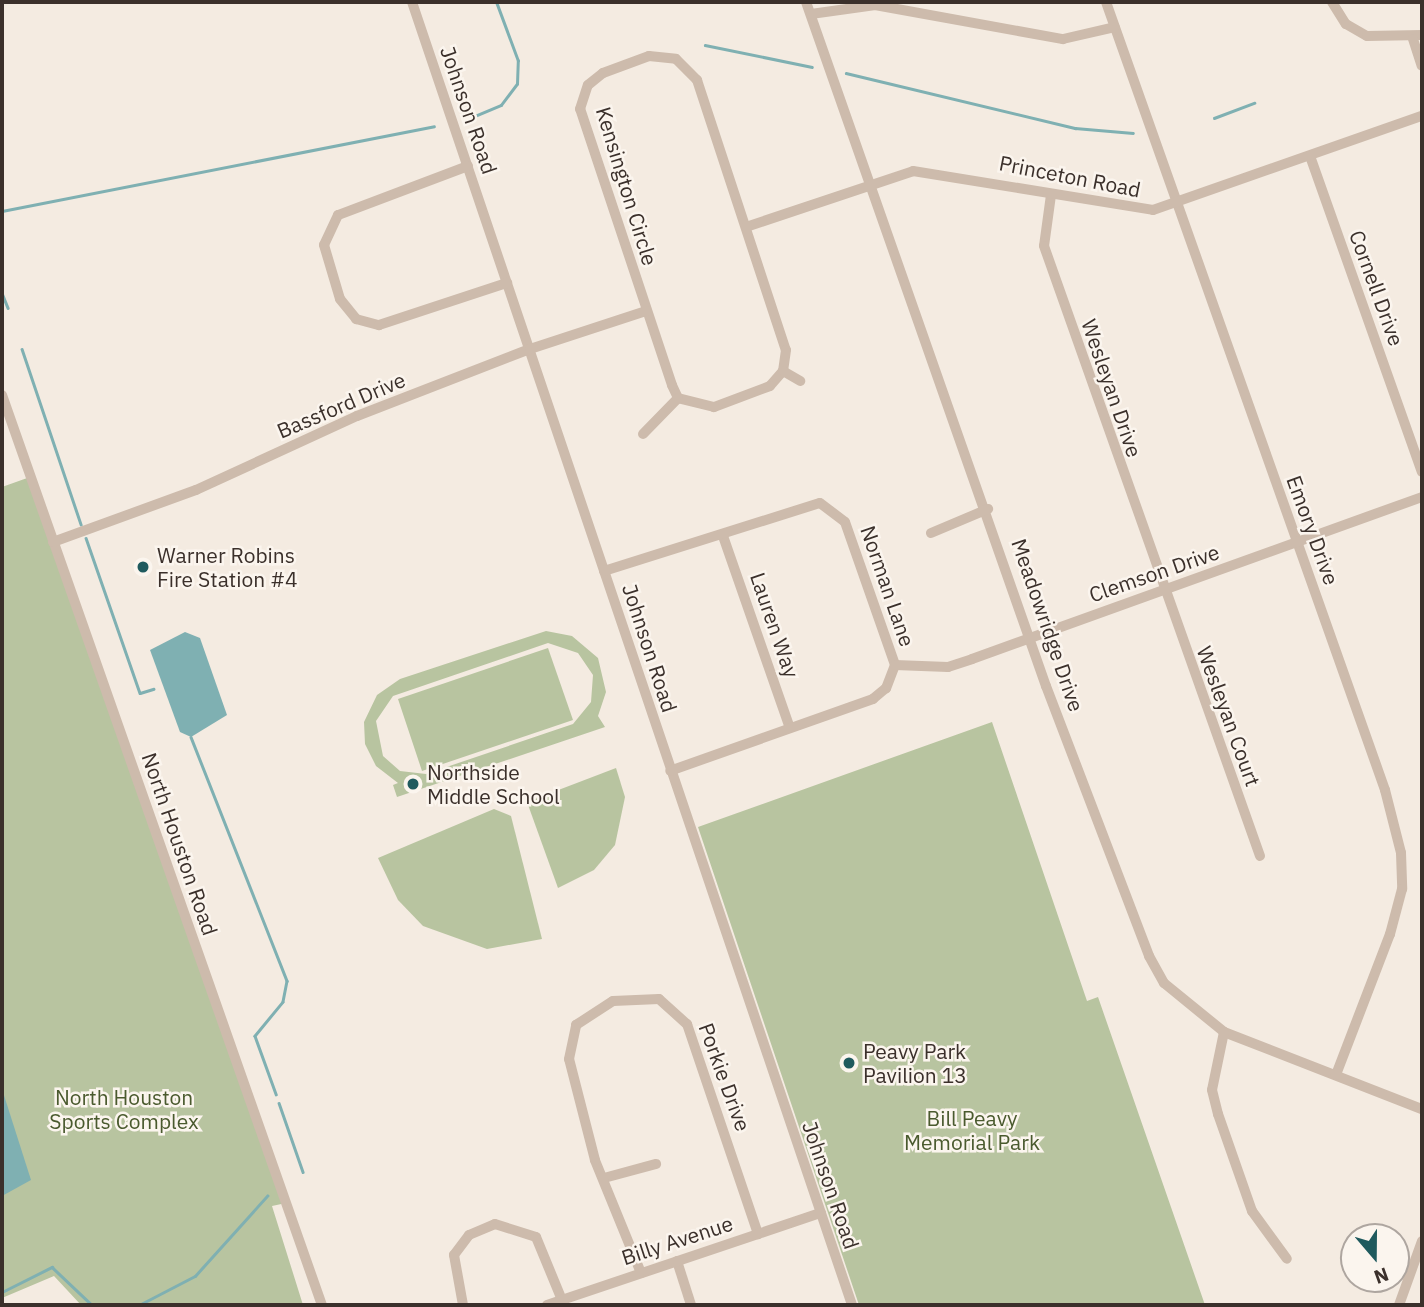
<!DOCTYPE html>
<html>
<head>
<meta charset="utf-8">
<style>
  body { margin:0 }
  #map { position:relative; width:1424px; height:1307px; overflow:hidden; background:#f4ebe1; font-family:"IBM Plex Sans",sans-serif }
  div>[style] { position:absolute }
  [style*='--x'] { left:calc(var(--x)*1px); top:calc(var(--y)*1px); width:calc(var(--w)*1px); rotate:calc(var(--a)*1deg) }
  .green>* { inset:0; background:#b8c4a0 }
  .water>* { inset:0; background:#7fb0b2 }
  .stream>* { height:2.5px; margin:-1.25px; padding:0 1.25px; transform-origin:1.25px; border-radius:1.25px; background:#7fb0b2 }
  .minor>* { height:10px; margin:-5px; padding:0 5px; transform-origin:5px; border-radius:5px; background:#cdbbac }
  .dots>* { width:19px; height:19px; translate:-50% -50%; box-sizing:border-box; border:4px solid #fbf5ee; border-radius:50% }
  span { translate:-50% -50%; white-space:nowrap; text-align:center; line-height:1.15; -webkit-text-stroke:5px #fbf5ee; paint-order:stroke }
  .street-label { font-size:21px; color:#3b302b }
  .poi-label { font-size:21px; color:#3b302b }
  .left { translate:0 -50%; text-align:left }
  .park-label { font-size:21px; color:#4a5a2e }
  .frame { position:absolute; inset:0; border:4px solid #3b302b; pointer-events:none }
  .north { position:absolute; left:1340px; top:1223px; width:70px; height:70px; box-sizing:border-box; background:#fbf5ee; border:2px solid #aea6a0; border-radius:50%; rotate:160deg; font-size:19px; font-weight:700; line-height:28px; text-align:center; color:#3b302b }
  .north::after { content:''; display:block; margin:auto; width:24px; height:32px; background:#1f5a5e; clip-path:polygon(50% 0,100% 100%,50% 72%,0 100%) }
</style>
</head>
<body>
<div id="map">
  <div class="green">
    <i style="clip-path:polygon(30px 477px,286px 1203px,272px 1206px,303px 1305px,81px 1305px,54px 1276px,2px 1298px,2px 487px)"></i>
    <i style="clip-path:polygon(evenodd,546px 631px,572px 636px,598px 658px,606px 692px,598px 716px,605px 727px,397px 797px,393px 785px,398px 783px,376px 766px,365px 744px,364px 722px,377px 695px,400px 679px,546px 631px,548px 643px,578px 653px,593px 675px,591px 702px,573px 724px,426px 774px,400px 771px,383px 756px,376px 721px,393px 696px,548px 643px)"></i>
    <i style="clip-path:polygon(548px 648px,573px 720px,422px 771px,398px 699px)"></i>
    <i style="clip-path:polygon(992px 722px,1087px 1001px,1098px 997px,1205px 1305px,859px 1305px,698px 827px)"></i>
    <i style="clip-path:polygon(616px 768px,625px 797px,615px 845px,594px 870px,558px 888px,527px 802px)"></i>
    <i style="clip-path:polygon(494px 809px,511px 816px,542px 939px,487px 949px,423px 926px,398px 900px,378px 858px)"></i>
  </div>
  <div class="water">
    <i style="clip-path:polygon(185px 632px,200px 638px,227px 715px,191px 737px,180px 732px,150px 650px)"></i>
    <i style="clip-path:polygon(2px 1089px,31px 1180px,2px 1196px)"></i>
  </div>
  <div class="stream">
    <i style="--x:705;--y:45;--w:109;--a:11.6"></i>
    <i style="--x:846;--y:73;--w:236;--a:13.5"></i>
    <i style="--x:1075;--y:128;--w:58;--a:4.9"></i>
    <i style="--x:475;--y:116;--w:28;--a:-23"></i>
    <i style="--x:501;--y:105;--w:26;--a:-53"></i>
    <i style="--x:517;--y:84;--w:23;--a:-88"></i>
    <i style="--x:518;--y:61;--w:63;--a:-110.4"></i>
    <i style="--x:1214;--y:118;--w:43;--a:-20.6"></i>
    <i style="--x:2;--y:211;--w:440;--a:-11.1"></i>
    <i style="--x:2;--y:293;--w:16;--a:68"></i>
    <i style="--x:22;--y:349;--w:185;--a:71.4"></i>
    <i style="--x:86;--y:538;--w:164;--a:70.8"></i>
    <i style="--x:140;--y:693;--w:14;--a:-17"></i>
    <i style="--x:191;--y:737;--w:262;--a:68.5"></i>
    <i style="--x:287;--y:981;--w:21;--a:101"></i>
    <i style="--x:283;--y:1002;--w:44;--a:129.5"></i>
    <i style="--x:255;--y:1036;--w:62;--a:70.1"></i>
    <i style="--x:279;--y:1103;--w:73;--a:70.8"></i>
    <i style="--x:2;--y:1292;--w:56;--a:-26.6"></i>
    <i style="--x:52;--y:1267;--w:55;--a:43.5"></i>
    <i style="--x:139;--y:1305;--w:63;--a:-27.4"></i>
    <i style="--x:195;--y:1276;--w:108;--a:-48"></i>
  </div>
  <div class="minor">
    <i style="--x:412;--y:2;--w:1375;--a:71.34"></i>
    <i style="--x:806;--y:2;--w:725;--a:70.67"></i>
    <i style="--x:1046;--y:686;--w:289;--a:69.1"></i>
    <i style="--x:1149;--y:956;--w:31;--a:61"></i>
    <i style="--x:1164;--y:983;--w:77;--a:39.2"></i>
    <i style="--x:1224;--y:1032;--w:212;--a:21.3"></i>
    <i style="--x:1106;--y:2;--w:836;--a:70.5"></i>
    <i style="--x:1385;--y:790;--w:65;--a:75.7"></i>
    <i style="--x:1401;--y:853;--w:36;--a:88"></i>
    <i style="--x:1402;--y:889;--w:47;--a:104.9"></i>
    <i style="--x:1390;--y:934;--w:151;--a:111"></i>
    <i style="--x:1332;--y:2;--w:26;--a:58"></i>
    <i style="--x:1346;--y:24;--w:24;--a:30"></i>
    <i style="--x:1367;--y:36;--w:55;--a:-1"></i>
    <i style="--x:811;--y:14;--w:65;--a:-8"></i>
    <i style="--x:875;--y:5;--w:191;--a:10.3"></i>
    <i style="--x:1063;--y:39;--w:53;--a:-13"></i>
    <i style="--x:1413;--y:39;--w:28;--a:72"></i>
    <i style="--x:649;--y:56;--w:27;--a:6"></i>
    <i style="--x:676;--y:59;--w:30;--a:45"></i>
    <i style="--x:697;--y:80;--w:284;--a:71.8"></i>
    <i style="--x:786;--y:350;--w:21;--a:98"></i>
    <i style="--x:783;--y:371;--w:20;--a:131"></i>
    <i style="--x:770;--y:386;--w:60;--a:159.4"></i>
    <i style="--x:714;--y:407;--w:37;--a:-166"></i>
    <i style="--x:678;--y:398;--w:14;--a:-115"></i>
    <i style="--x:672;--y:385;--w:291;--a:-108.4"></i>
    <i style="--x:580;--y:109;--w:25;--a:-72"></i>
    <i style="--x:588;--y:85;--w:19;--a:-39"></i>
    <i style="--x:603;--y:73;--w:49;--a:-20.3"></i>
    <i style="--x:1310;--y:156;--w:335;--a:70.5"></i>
    <i style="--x:468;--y:166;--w:139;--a:159.3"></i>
    <i style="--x:338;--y:215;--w:33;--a:115"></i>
    <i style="--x:324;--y:245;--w:56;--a:73.5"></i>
    <i style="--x:340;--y:299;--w:26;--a:51"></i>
    <i style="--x:356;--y:319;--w:24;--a:15"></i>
    <i style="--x:379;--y:325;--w:135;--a:-18.2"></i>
    <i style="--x:1051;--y:195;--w:51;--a:97.8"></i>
    <i style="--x:1044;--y:246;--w:647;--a:70.5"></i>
    <i style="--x:746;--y:227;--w:176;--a:-18.5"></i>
    <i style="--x:913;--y:171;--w:243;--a:9.2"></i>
    <i style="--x:1153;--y:210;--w:285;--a:-19.3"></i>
    <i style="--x:783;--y:371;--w:20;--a:30"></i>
    <i style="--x:2;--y:395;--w:965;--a:70.63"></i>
    <i style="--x:643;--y:434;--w:50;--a:-45.8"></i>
    <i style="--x:931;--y:533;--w:62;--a:-22.8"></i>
    <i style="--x:723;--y:536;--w:203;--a:70.8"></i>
    <i style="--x:53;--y:542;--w:152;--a:-20"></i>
    <i style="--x:196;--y:490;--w:177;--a:-24.7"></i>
    <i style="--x:357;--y:416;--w:186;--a:-21.2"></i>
    <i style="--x:530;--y:349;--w:122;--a:-18.1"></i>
    <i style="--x:604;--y:571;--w:226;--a:-17.5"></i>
    <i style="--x:820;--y:503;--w:31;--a:37"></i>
    <i style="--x:845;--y:522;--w:151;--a:70.7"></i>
    <i style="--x:895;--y:665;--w:25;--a:111"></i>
    <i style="--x:886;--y:688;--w:17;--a:140"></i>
    <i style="--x:873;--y:699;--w:215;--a:160.5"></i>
    <i style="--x:895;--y:665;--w:53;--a:2.2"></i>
    <i style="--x:948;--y:667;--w:25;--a:-18"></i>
    <i style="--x:972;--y:659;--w:478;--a:-19.8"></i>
    <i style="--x:1224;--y:1032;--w:59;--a:101.7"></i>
    <i style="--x:1212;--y:1090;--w:25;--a:76"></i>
    <i style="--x:1218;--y:1114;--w:103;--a:70.7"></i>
    <i style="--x:1252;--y:1211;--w:59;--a:53.9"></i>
    <i style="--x:604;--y:1178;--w:54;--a:-15.1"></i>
    <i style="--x:677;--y:1261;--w:46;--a:72.3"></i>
    <i style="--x:641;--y:1273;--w:122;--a:-112.2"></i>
    <i style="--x:595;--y:1160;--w:104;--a:-104.4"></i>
    <i style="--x:569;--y:1059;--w:35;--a:-78"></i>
    <i style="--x:576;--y:1025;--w:44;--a:-33"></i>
    <i style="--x:613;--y:1001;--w:46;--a:-2.5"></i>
    <i style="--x:659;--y:999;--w:38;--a:42"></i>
    <i style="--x:687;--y:1024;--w:222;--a:71.3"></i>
    <i style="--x:463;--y:1305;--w:51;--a:-100.2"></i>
    <i style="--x:454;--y:1255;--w:25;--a:-53"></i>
    <i style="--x:469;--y:1235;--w:28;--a:-23"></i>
    <i style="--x:495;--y:1224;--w:43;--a:17.6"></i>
    <i style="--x:536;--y:1237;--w:68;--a:67.6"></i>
    <i style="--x:547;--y:1305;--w:289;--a:-18.6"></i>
    <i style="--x:1399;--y:1305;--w:68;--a:-70.2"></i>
  </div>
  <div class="dots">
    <i style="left:143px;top:567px;background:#1f5a5e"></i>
    <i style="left:413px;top:784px;background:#1f5a5e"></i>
    <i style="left:849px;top:1063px;background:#1f5a5e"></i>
  </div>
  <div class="street-label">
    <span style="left:469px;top:110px;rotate:71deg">Johnson Road</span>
    <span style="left:1070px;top:176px;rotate:11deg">Princeton Road</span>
    <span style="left:627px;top:186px;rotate:73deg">Kensington Circle</span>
    <span style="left:1377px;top:288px;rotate:70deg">Cornell Drive</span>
    <span style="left:1112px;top:388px;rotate:71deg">Wesleyan Drive</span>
    <span style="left:341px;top:405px;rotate:-23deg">Bassford Drive</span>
    <span style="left:1313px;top:530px;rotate:70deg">Emory Drive</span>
    <span style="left:1154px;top:573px;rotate:-19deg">Clemson Drive</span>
    <span style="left:888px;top:586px;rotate:71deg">Norman Lane</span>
    <span style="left:775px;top:625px;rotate:71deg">Lauren Way</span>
    <span style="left:1048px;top:625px;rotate:71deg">Meadowridge Drive</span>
    <span style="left:650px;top:648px;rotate:72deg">Johnson Road</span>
    <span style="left:1229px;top:716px;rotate:70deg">Wesleyan Court</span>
    <span style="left:180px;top:844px;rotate:71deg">North Houston Road</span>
    <span style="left:725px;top:1077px;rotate:70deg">Porkie Drive</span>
    <span style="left:831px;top:1185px;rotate:71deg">Johnson Road</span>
    <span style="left:677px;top:1240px;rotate:-18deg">Billy Avenue</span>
  </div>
  <div class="poi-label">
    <span class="left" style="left:157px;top:567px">Warner Robins<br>Fire Station #4</span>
    <span class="left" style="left:427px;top:784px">Northside<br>Middle School</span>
    <span class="left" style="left:863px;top:1063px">Peavy Park<br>Pavilion 13</span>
  </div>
  <div class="park-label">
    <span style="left:124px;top:1109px">North Houston<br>Sports Complex</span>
    <span style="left:972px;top:1130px">Bill Peavy<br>Memorial Park</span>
  </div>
  <div class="frame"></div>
  <div class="north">N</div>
</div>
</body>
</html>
